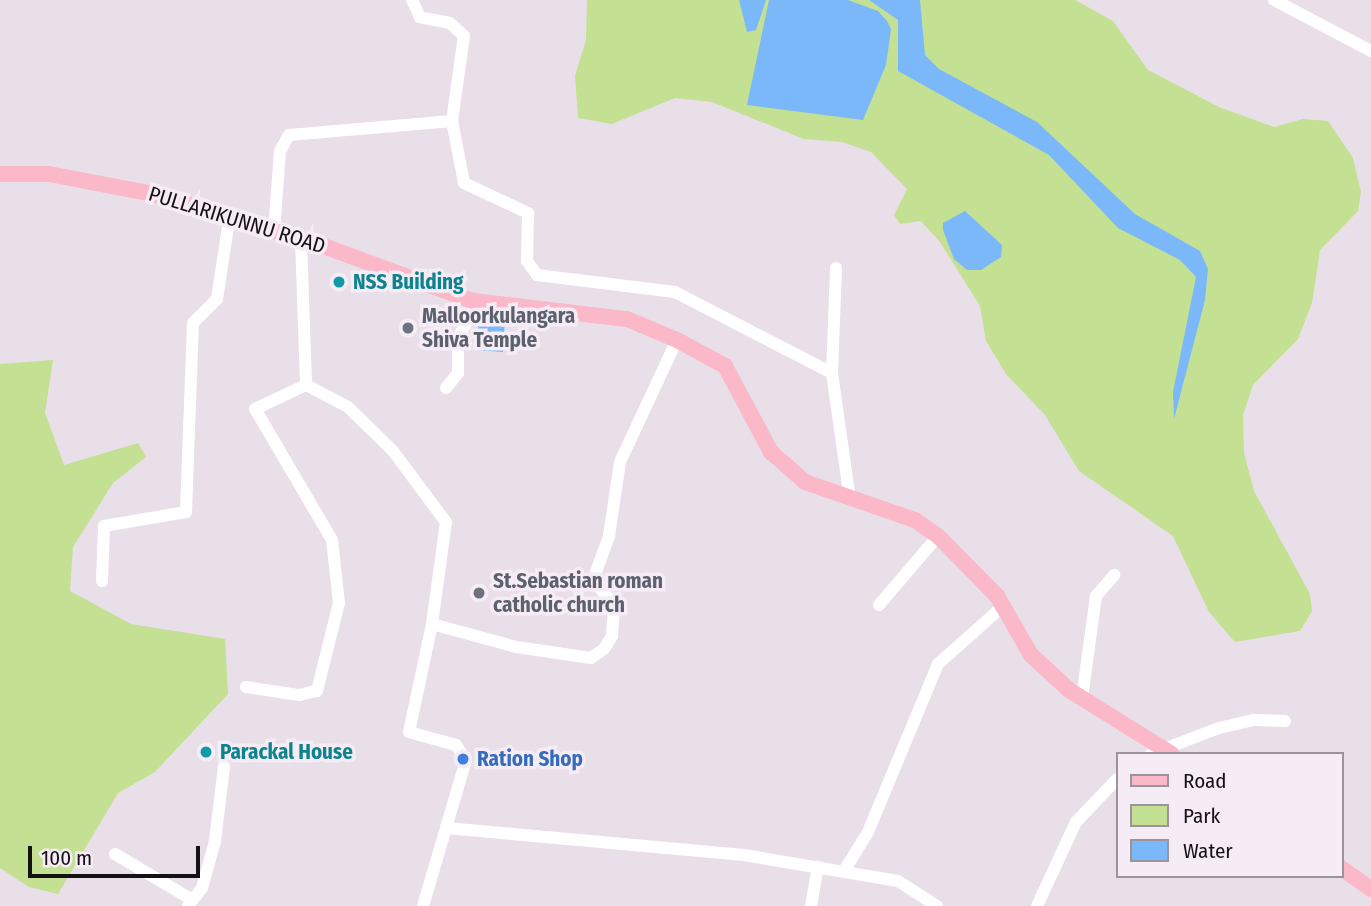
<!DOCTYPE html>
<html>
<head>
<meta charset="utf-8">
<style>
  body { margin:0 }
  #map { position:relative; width:1371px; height:906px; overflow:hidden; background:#e8dfe8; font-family:"Fira Sans Condensed",sans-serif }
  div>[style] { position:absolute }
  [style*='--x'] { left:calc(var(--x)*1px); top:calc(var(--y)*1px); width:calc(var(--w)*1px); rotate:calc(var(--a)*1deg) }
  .green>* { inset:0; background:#c3e093 }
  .water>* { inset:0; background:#7bb8fa }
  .minor>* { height:12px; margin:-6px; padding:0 6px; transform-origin:6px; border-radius:6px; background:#fff }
  .major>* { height:16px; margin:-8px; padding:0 8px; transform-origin:8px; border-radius:8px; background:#fab8c9 }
  .dots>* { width:19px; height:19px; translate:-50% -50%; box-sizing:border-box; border:4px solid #f5ecf5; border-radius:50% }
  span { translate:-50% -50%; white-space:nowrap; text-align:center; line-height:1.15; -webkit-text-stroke:7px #f5ecf5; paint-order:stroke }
  .street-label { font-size:21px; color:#151215 }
  .culture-label { font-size:21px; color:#0d838f; font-weight:700 }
  .left { translate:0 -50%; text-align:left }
  .worship-label { font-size:21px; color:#5b616d; font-weight:700 }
  .shop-label { font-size:21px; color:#366cbe; font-weight:700 }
  .legend { position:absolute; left:1116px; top:752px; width:228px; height:126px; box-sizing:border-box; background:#f5ecf5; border:2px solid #9b959b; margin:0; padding:9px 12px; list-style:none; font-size:21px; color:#151215 }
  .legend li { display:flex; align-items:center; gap:14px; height:35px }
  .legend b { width:35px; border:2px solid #9b959b }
  .scale { position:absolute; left:28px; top:846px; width:172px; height:32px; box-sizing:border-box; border:4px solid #151215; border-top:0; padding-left:9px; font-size:21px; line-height:24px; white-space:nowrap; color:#151215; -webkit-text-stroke:5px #f5ecf5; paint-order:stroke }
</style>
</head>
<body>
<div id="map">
  <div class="green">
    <i style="clip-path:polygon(587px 0,1075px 0,1113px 21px,1148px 70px,1219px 107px,1274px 127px,1303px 119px,1328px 121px,1353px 158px,1361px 192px,1358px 211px,1320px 250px,1312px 303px,1298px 339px,1253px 385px,1243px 415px,1244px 453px,1254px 491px,1310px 594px,1312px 611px,1300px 631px,1235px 642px,1209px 612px,1173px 536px,1079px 471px,1045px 415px,1006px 374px,986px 341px,980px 306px,940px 242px,921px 221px,900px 224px,894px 215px,907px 189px,871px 152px,842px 142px,804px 139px,712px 102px,675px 98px,612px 124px,578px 118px,575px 76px,586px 40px)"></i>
    <i style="clip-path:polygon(53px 360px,45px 413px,64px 465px,138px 443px,146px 457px,113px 483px,73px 547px,70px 591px,131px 624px,225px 639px,228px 694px,155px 772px,118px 793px,58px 894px,29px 887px,0 868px,0 364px)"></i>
  </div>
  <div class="water">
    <i style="clip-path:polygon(739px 0,766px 0,756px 30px,747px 32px)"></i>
    <i style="clip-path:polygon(769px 0,848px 0,878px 11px,887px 21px,891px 29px,886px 65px,863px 120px,747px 105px)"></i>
    <i style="clip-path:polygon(869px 0,920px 0,925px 55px,939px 69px,1037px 122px,1135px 214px,1200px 251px,1208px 269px,1205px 300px,1174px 419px,1173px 392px,1196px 277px,1180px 260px,1118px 228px,1049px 155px,898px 71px,898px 20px)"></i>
    <i style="clip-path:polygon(965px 211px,1002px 245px,1001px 257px,981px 270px,967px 270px,954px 259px,943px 230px,943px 223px)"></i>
    <i style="clip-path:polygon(479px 318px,505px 320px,503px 352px,476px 350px)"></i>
  </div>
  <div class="minor">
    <i style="--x:1274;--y:0;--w:110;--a:27.7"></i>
    <i style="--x:452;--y:121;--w:63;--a:79"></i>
    <i style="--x:464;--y:183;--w:71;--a:25.1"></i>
    <i style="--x:528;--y:213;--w:48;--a:91.2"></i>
    <i style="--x:527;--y:261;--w:17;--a:54"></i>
    <i style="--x:537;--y:275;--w:139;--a:7"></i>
    <i style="--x:675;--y:292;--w:177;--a:27.3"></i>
    <i style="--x:832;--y:373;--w:127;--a:81.9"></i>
    <i style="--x:274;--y:231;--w:80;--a:-85.7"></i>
    <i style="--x:280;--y:151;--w:18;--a:-61"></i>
    <i style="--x:289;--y:135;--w:164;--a:-4.9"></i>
    <i style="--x:452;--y:121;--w:86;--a:-82"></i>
    <i style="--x:464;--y:36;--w:19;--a:-137"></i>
    <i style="--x:450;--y:23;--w:31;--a:-169"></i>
    <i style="--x:420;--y:17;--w:19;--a:-115"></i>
    <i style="--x:301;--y:240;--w:145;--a:88"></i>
    <i style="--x:832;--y:373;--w:105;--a:-87.8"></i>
    <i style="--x:306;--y:385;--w:47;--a:27.6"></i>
    <i style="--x:348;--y:407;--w:63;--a:44.4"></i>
    <i style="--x:393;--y:451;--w:89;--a:53.3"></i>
    <i style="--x:446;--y:522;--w:103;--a:97.8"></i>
    <i style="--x:432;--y:624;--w:110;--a:102"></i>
    <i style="--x:409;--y:732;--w:49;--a:15.5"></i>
    <i style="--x:456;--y:745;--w:18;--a:56"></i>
    <i style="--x:466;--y:760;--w:152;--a:106.4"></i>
    <i style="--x:446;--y:388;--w:19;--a:-51"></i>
    <i style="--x:458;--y:373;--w:35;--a:-90"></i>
    <i style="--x:458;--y:338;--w:41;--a:-60.9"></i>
    <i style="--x:102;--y:581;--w:55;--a:-87.9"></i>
    <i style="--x:104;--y:526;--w:83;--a:-9.7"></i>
    <i style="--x:186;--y:512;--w:189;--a:-87.9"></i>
    <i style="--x:193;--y:323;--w:34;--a:-45"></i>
    <i style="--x:217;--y:299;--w:86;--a:-81.3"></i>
    <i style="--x:879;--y:605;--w:91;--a:-49.5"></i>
    <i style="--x:432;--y:624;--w:87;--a:15.3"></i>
    <i style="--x:516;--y:647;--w:76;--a:8.3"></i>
    <i style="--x:591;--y:658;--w:16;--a:-35"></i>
    <i style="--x:604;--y:649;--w:15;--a:-58"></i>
    <i style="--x:612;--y:636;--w:31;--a:-86"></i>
    <i style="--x:614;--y:605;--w:25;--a:-130"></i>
    <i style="--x:598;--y:586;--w:14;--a:-98"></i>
    <i style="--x:596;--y:572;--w:38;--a:-70"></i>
    <i style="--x:609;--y:536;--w:75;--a:-81.5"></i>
    <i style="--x:620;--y:462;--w:135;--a:-65"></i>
    <i style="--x:246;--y:687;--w:54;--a:8.6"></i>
    <i style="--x:299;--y:695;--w:18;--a:-13"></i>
    <i style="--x:317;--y:691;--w:91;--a:-76"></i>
    <i style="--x:339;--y:603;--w:63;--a:-96.3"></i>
    <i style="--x:332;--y:540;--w:152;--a:-120.4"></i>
    <i style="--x:255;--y:409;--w:56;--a:-25.2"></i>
    <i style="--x:1082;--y:698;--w:103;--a:-82.2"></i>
    <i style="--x:1096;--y:596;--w:28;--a:-49"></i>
    <i style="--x:1151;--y:754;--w:73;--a:-20.9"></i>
    <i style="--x:1219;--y:728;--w:36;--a:-13"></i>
    <i style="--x:1254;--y:720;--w:31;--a:2"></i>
    <i style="--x:446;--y:828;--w:299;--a:5.2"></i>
    <i style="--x:744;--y:855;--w:156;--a:9.6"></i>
    <i style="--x:898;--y:881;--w:46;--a:32.7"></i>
    <i style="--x:115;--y:854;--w:88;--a:30.6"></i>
    <i style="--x:844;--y:871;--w:46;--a:-58.4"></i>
    <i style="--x:868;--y:832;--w:182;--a:-67.4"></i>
    <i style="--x:938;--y:664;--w:87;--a:-41.7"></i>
    <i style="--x:188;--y:906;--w:23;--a:-52"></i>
    <i style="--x:202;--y:888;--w:49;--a:-74.5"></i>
    <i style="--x:215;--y:841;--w:75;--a:-83.1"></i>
    <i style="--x:811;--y:906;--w:40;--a:-80"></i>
    <i style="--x:1037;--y:906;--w:93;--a:-65.1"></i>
    <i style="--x:1076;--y:822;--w:59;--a:-46.4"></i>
  </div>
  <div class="major">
    <i style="--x:0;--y:174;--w:49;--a:0"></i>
    <i style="--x:49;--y:174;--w:107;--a:10.8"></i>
    <i style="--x:154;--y:194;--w:171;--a:17"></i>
    <i style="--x:318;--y:244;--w:165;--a:20.2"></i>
    <i style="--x:473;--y:301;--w:155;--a:6.7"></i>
    <i style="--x:627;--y:319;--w:54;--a:22.8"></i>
    <i style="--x:677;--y:340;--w:55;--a:28.4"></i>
    <i style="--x:725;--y:366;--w:98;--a:61.9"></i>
    <i style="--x:771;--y:452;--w:45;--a:41.4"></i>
    <i style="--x:805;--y:482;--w:116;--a:19.1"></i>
    <i style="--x:915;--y:520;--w:28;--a:35"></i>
    <i style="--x:938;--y:536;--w:84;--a:45.5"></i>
    <i style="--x:997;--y:596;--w:68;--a:60"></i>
    <i style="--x:1031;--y:655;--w:52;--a:42.6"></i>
    <i style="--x:1069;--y:690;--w:121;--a:31.9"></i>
    <i style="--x:1341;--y:868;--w:37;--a:35"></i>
  </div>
  <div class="dots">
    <i style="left:339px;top:282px;background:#0f9aa8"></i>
    <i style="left:408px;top:328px;background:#6b7280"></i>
    <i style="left:479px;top:593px;background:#6b7280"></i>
    <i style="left:206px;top:752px;background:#0f9aa8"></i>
    <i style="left:463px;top:759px;background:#3f7fe0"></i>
  </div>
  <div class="street-label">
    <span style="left:237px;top:220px;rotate:17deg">PULLARIKUNNU ROAD</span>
  </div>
  <div class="culture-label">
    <span class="left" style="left:353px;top:282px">NSS Building</span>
    <span class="left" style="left:220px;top:752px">Parackal House</span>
  </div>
  <div class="worship-label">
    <span class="left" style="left:422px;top:328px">Malloorkulangara<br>Shiva Temple</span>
    <span class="left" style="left:493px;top:593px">St.Sebastian roman<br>catholic church</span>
  </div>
  <div class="shop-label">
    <span class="left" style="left:477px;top:759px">Ration Shop</span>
  </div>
  <ul class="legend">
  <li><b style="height:9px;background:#fab8c9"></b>Road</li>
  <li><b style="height:19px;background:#c3e093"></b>Park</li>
  <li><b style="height:19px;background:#7bb8fa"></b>Water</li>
  </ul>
  <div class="scale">100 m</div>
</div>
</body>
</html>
